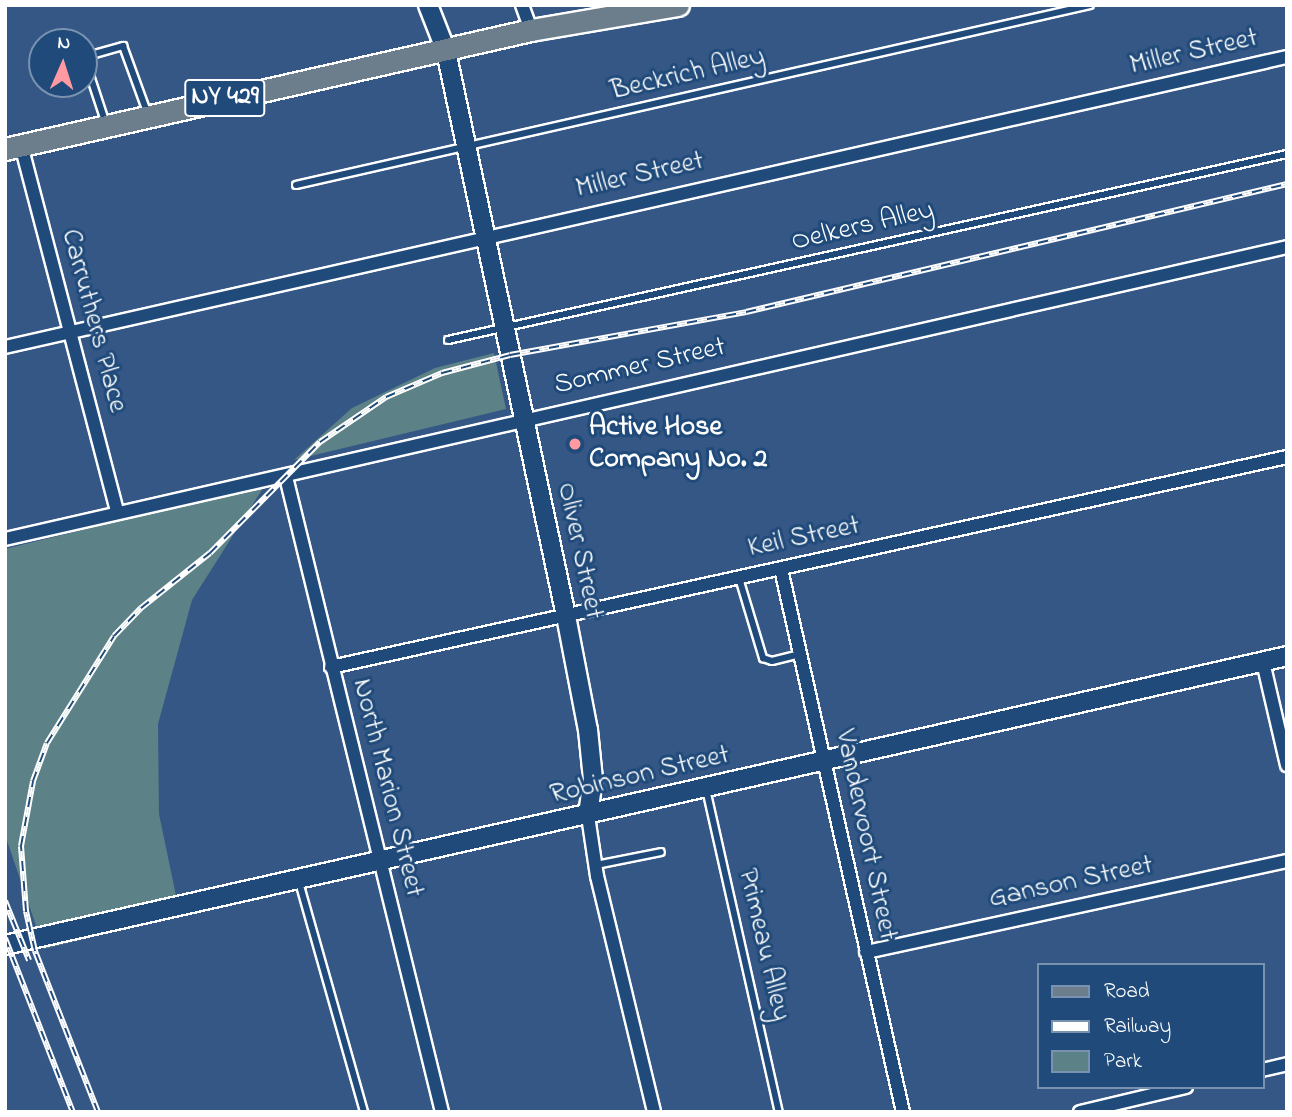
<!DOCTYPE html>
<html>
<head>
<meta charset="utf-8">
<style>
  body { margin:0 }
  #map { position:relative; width:1292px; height:1117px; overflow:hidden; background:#355786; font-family:"Indie Flower",sans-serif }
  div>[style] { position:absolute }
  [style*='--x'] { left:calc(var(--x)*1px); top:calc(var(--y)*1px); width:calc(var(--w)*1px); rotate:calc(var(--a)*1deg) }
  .green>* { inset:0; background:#5c8186 }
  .roads { filter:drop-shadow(2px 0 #fff) drop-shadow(-2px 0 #fff) drop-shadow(0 2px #fff) drop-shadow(0 -2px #fff) }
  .lane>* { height:6px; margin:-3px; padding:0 3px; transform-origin:3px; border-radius:3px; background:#1f4a7a }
  .street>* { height:12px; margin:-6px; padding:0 6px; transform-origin:6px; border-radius:6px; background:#1f4a7a }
  .secondary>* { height:18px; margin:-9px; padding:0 9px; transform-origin:9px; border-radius:9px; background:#1f4a7a }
  .primary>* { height:21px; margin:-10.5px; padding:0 10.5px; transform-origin:10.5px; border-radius:10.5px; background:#6c7d8c }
  .rail>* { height:6px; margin-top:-3px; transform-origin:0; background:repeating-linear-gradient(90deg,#1f4a7a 0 10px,#fff 0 20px); box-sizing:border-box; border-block:2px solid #fff }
  .dots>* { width:19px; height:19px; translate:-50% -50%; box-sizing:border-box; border:4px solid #1f4a7a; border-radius:50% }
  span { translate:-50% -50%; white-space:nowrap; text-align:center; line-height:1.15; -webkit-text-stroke:6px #1f4a7a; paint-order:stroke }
  .shield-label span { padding:2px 5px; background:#1f4a7a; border:2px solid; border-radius:5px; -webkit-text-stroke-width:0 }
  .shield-label { font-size:26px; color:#fff; font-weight:700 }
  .street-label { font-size:28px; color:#fff }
  .poi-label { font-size:28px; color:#fff; font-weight:700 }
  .left { translate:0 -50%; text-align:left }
  .frame { position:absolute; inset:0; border:7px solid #fff; pointer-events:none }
  .legend { position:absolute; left:1037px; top:963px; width:228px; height:126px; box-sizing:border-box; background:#1f4a7a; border:2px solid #7992af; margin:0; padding:9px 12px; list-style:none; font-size:21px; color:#fff }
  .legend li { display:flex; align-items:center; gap:14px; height:35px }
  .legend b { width:35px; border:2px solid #7992af }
  .north { position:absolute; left:28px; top:28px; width:70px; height:70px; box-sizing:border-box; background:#1f4a7a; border:2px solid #7992af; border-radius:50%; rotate:3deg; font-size:19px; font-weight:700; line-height:28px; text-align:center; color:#fff }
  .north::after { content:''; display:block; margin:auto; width:24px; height:32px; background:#ff9aa2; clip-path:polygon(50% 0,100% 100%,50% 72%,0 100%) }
</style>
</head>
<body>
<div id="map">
  <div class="green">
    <i style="clip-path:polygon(494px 353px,506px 409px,294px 460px,352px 408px,435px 368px)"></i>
    <i style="clip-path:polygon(265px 485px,192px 600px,158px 724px,159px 814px,180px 915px,44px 949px,5px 835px,5px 549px)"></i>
  </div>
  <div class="roads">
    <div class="lane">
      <i style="--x:106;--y:124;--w:71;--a:-108.2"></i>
      <i style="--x:84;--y:57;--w:41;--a:-15.8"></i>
      <i style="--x:123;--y:46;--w:70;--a:70"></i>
      <i style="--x:296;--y:185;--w:814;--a:-12.77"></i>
      <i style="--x:448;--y:340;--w:859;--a:-12.5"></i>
      <i style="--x:739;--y:578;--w:84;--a:73.3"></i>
      <i style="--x:763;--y:658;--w:9;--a:18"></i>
      <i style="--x:772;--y:661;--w:29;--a:-14"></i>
      <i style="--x:706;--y:789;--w:331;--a:77.3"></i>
      <i style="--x:596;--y:865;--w:66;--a:-11.3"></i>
      <i style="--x:299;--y:882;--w:239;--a:74.2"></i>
    </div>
    <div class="street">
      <i style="--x:522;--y:5;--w:27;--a:70"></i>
      <i style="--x:21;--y:145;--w:377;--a:75.3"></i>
      <i style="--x:5;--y:347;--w:1314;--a:-12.75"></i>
      <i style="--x:286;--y:477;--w:654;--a:76.2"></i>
      <i style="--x:5;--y:539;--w:1315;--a:-12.83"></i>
      <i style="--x:781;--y:569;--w:557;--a:77.34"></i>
      <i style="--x:1263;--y:662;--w:106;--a:76.9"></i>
      <i style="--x:331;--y:667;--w:979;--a:-12.39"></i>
      <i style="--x:588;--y:816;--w:61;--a:81.5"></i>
      <i style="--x:597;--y:876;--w:243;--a:76.4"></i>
      <i style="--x:866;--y:952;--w:431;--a:-12.2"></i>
      <i style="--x:1262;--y:1070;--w:26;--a:-13"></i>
      <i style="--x:1080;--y:1112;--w:109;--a:-13.3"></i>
    </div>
    <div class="secondary">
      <i style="--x:428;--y:5;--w:49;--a:68.6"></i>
      <i style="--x:446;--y:51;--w:578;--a:78.01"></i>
      <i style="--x:566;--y:616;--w:116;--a:79.1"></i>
      <i style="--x:588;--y:730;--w:49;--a:84.2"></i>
      <i style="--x:593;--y:779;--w:37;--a:98"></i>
      <i style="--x:5;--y:945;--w:1314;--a:-12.7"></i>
    </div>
    <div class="primary">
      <i style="--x:5;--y:149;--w:539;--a:-12.75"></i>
      <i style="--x:531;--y:30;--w:149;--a:-9.7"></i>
    </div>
  </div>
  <div class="rail">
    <i style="--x:5;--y:901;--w:64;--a:67.9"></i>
    <i style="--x:5;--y:938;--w:187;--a:68.7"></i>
    <i style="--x:98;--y:1112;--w:173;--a:-111.4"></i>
    <i style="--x:35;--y:951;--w:41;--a:-102.7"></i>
    <i style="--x:26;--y:911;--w:65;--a:-94.4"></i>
    <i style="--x:21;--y:846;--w:66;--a:-79.5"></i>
    <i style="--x:33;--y:781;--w:40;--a:-69.8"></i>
    <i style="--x:47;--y:743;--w:126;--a:-57.9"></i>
    <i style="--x:114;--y:636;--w:39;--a:-46"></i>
    <i style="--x:141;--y:608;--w:88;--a:-38.6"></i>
    <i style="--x:210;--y:553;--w:156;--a:-45.3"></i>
    <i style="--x:320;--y:442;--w:80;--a:-34.3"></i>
    <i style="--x:386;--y:397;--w:61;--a:-23.2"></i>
    <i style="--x:442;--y:373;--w:70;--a:-14.8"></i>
    <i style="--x:510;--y:355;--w:240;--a:-10.3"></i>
    <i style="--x:746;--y:312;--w:556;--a:-13.31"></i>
  </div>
  <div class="dots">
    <i style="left:575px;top:444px;background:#ff9aa2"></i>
  </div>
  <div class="shield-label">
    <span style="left:225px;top:98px">NY 429</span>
  </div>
  <div class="street-label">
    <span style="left:1194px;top:53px;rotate:-13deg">Miller Street</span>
    <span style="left:688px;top:75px;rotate:-13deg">Beckrich Alley</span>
    <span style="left:640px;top:176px;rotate:-13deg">Miller Street</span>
    <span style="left:863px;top:227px;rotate:-13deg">Oelkers Alley</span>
    <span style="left:93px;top:321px;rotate:75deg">Carruthers Place</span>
    <span style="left:640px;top:367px;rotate:-13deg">Sommer Street</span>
    <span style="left:804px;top:538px;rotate:-12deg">Keil Street</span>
    <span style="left:579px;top:551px;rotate:78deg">Oliver Street</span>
    <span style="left:640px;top:776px;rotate:-13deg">Robinson Street</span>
    <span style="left:387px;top:788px;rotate:76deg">North Marion Street</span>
    <span style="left:865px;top:835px;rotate:78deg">Vandervoort Street</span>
    <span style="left:1071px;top:883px;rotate:-12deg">Ganson Street</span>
    <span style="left:763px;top:945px;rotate:77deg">Primeau Alley</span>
  </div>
  <div class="poi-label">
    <span class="left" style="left:589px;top:444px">Active Hose<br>Company No. 2</span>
  </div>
  <div class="frame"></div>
  <ul class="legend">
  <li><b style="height:9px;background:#6c7d8c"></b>Road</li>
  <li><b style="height:9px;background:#fff"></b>Railway</li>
  <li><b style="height:19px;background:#5c8186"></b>Park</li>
  </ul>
  <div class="north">N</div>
</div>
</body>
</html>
